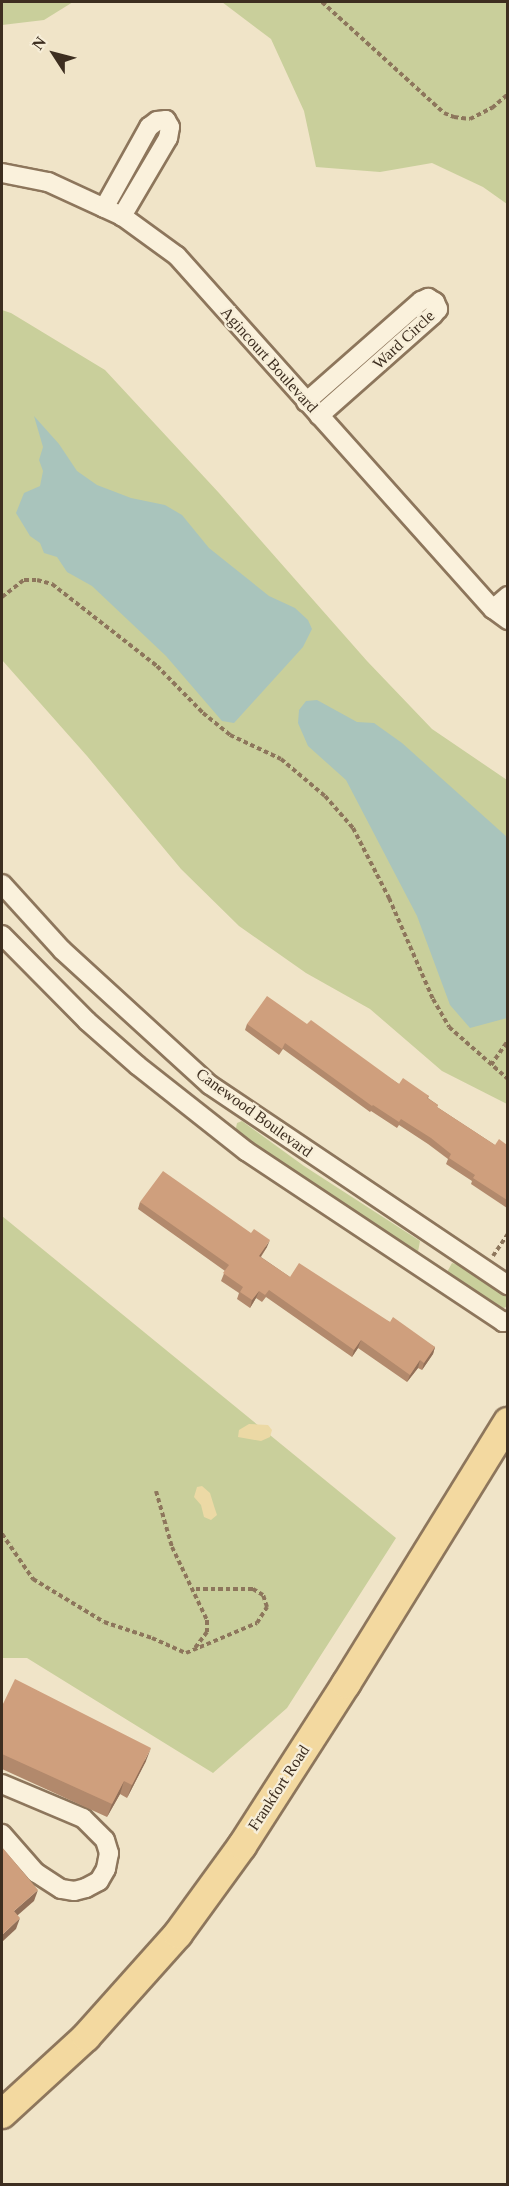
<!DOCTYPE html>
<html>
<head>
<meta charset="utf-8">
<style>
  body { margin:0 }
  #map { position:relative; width:509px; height:2186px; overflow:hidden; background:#f0e4c8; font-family:"Times New Roman",serif }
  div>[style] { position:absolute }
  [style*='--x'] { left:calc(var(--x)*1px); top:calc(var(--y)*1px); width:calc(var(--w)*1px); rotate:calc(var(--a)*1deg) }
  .green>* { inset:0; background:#c9cf9b }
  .sand>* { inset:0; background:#ecd9a5 }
  .water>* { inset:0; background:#a9c4bc }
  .path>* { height:4px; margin-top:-2px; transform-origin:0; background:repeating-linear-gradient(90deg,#8d765c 0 4.5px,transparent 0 7.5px) }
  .roads { filter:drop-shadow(2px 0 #8d765c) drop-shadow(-2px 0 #8d765c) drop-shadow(0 2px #8d765c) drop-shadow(0 -2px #8d765c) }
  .minor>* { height:18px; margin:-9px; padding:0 9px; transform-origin:9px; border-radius:9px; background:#faf1dc }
  .primary>* { height:28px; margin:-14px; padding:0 14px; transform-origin:14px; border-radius:14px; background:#f3d9a0 }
  .wall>* { inset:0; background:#b2896c }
  .shaded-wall>* { inset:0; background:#916f58 }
  .building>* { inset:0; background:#cf9f7d }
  span { translate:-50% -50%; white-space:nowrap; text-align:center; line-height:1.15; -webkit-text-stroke:4.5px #f7eed8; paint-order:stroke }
  .street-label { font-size:16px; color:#3d2e20 }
  .frame { position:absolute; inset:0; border:3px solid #3d2e20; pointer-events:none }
  .north { position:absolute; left:24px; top:24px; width:60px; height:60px; -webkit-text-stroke:4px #f7eed8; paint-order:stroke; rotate:306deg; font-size:16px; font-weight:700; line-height:24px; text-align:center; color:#3d2e20 }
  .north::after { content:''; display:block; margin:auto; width:21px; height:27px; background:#3d2e20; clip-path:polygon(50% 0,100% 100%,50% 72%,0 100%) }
</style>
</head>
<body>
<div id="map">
  <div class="green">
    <i style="clip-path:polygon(2px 2px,73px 2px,44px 20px,2px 25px)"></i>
    <i style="clip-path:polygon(222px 2px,507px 2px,507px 204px,483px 187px,432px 163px,380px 172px,316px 167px,304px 111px,271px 39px)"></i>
    <i style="clip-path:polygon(2px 310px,11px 313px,105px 370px,219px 493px,367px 661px,432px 729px,507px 780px,507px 1104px,442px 1071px,370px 1009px,306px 973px,239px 926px,181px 869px,87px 756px,2px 660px)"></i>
    <i style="clip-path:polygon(242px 1121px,304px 1166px,420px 1241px,418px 1252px,412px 1252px,235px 1133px,237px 1123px)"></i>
    <i style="clip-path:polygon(2px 1216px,396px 1538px,287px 1708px,213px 1773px,27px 1658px,2px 1658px)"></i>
    <i style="clip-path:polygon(452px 1263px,462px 1266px,506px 1295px,507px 1306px,501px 1310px,457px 1283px,446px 1274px)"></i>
  </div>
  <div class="sand">
    <i style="clip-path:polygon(249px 1424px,268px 1425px,272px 1430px,270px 1437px,261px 1441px,238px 1437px,239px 1430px)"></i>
    <i style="clip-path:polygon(202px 1486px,210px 1493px,214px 1506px,217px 1515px,211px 1520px,204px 1517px,201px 1505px,194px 1497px,197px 1487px)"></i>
  </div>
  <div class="water">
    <i style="clip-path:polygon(34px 416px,59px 444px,77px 471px,97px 485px,131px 498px,165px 505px,182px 515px,209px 548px,269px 596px,295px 608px,308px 620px,312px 629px,303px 647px,234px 723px,222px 721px,166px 656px,92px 586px,67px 572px,57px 557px,44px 553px,40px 543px,30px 536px,16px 513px,24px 493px,40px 486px,43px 471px,39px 460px,43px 447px)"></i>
    <i style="clip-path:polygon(317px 700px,357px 722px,374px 723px,402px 743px,507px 837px,507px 1018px,470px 1028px,450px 1005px,417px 916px,346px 780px,308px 746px,298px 723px,299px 710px,306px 701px)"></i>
  </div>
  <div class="path">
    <i style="--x:322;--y:2;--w:165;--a:42.3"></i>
    <i style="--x:444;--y:113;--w:11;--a:22"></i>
    <i style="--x:454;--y:117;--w:16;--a:7"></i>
    <i style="--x:470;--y:119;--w:25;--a:-27"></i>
    <i style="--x:492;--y:108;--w:21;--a:-41"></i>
    <i style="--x:2;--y:597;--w:28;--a:-38"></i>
    <i style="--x:24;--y:580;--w:13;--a:0"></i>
    <i style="--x:37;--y:580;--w:16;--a:15"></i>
    <i style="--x:52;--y:584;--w:133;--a:38"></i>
    <i style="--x:157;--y:666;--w:66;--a:45.6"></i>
    <i style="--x:203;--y:713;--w:35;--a:39"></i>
    <i style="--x:230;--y:735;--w:56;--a:25.2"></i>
    <i style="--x:281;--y:759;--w:57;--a:40.1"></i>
    <i style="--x:325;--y:796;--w:43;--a:48.8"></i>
    <i style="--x:353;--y:828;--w:79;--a:62.8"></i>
    <i style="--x:389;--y:898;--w:110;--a:66.5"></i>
    <i style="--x:433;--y:999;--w:32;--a:60"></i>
    <i style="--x:449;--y:1027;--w:79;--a:41.4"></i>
    <i style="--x:491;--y:1065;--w:29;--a:-55"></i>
    <i style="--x:493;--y:1256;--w:27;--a:-56"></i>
    <i style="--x:156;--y:1491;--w:58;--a:74.1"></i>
    <i style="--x:172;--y:1547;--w:81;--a:64.4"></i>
    <i style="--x:207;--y:1620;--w:12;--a:90"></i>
    <i style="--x:207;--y:1632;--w:21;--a:127"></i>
    <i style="--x:2;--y:1534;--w:55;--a:55.4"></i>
    <i style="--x:33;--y:1579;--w:83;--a:31.2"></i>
    <i style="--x:104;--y:1622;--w:51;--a:18.4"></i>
    <i style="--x:152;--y:1638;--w:37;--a:24"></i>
    <i style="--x:186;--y:1653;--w:77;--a:-22.9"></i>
    <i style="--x:257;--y:1623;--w:19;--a:-58"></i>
    <i style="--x:267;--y:1607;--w:13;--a:-108"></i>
    <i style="--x:263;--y:1595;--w:12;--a:-149"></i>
    <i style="--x:253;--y:1589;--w:60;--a:180"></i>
  </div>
  <div class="roads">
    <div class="minor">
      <i style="--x:2;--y:173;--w:47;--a:11.1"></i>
      <i style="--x:48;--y:182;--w:81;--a:24.7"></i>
      <i style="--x:122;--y:216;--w:68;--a:36"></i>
      <i style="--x:177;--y:256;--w:474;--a:48.2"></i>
      <i style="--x:104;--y:208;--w:93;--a:-60.9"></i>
      <i style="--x:149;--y:127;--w:10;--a:-37"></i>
      <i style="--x:157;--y:121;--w:9;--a:-6"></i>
      <i style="--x:166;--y:120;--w:8;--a:60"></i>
      <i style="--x:170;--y:127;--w:11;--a:100"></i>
      <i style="--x:168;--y:138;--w:91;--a:120.5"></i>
      <i style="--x:306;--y:402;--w:153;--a:-41.3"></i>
      <i style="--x:421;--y:301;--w:8;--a:-23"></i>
      <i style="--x:428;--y:298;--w:8;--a:30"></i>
      <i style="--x:435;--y:302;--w:8;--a:67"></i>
      <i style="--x:438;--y:309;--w:8;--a:130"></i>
      <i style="--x:433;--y:315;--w:152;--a:138.5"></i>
      <i style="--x:508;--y:596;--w:20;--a:139"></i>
      <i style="--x:493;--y:609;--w:19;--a:36"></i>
      <i style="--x:2;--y:884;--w:89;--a:47.7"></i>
      <i style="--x:62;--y:950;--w:200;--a:42.4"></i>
      <i style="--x:210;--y:1085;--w:359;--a:33.9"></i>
      <i style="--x:2;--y:935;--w:121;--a:45.3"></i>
      <i style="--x:87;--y:1021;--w:67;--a:41.3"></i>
      <i style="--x:137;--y:1065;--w:139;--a:38.3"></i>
      <i style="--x:246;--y:1151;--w:309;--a:33.6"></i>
      <i style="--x:503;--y:1322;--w:5;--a:-11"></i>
      <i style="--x:2;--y:1784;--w:88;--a:22.8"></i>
      <i style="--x:83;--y:1818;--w:31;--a:45"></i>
      <i style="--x:105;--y:1840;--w:14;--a:73"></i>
      <i style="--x:109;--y:1853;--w:16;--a:101"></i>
      <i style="--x:106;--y:1869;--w:14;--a:120"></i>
      <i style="--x:99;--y:1881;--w:15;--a:152"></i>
      <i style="--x:86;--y:1888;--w:12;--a:166"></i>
      <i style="--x:74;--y:1891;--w:13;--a:-171"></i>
      <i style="--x:61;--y:1889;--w:30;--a:-147"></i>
      <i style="--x:36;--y:1873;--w:52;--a:-131.1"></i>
    </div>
    <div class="primary">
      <i style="--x:2;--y:2114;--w:114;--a:-42.5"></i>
      <i style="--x:86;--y:2037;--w:138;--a:-48.2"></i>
      <i style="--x:178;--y:1934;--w:109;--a:-54"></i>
      <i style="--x:242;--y:1846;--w:193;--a:-57.3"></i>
      <i style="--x:346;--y:1684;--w:308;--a:-58.3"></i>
    </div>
  </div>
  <div class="wall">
    <i style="clip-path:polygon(247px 1024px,307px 1024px,399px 1084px,429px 1096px,428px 1098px,438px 1105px,437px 1107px,495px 1145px,507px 1145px,507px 1208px,471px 1184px,472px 1181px,446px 1164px,448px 1159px,428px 1144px,399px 1125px,397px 1128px,371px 1111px,370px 1112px,283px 1049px,279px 1055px,245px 1030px)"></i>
    <i style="clip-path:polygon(140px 1202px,267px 1247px,261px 1257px,290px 1277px,390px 1322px,435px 1347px,433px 1354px,422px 1370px,418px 1368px,407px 1382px,358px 1348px,352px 1357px,266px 1297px,262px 1302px,256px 1298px,250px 1308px,237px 1299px,239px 1293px,221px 1281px,225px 1271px,138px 1209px)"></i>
    <i style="clip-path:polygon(2px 1706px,146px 1761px,127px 1798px,120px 1794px,107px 1817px,2px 1769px)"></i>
  </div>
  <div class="shaded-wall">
    <i style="clip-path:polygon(270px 1240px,267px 1247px,256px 1263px,259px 1256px)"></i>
    <i style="clip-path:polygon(259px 1291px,256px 1298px,250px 1308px,252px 1300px)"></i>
    <i style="clip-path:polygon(361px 1340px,358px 1348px,352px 1357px,354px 1350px)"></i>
    <i style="clip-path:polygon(435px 1347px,433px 1354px,422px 1370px,424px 1363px)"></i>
    <i style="clip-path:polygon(420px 1360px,418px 1368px,407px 1382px,410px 1375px)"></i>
    <i style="clip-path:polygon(151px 1748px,146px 1761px,127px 1798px,132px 1785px)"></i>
    <i style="clip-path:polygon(124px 1781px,120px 1794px,107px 1817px,112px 1804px)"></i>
    <i style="clip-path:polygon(38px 1890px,34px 1901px,10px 1922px,14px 1911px)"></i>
    <i style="clip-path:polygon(20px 1918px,16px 1929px,2px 1942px,2px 1935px)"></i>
  </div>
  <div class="building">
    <i style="clip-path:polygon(267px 996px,307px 1024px,311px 1020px,399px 1084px,403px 1078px,429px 1096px,427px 1098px,438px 1105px,437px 1107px,495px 1145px,499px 1139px,507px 1145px,507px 1200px,473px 1178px,475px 1175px,449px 1158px,451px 1154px,431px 1138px,401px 1119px,399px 1122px,373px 1105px,372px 1106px,285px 1043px,282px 1049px,247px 1024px)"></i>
    <i style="clip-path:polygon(163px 1171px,251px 1233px,254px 1229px,270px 1240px,259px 1256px,290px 1277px,299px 1263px,390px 1322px,393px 1317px,435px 1347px,424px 1363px,420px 1360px,410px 1375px,361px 1340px,354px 1350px,269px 1290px,265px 1295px,259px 1291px,252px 1300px,240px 1292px,243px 1287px,223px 1273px,229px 1265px,140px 1202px)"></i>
    <i style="clip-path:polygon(15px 1679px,151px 1748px,132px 1785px,124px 1781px,112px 1804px,2px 1754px,2px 1723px,3px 1720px,2px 1719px,2px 1706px)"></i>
    <i style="clip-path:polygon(2px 1847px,38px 1890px,14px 1911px,20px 1918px,2px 1935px)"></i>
  </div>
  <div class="street-label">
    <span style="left:404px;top:340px;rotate:-43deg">Ward Circle</span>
    <span style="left:269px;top:360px;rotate:48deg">Agincourt Boulevard</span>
    <span style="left:254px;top:1113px;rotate:36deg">Canewood Boulevard</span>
    <span style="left:279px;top:1788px;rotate:-57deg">Frankfort Road</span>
  </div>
  <div class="frame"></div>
  <div class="north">N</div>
</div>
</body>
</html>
